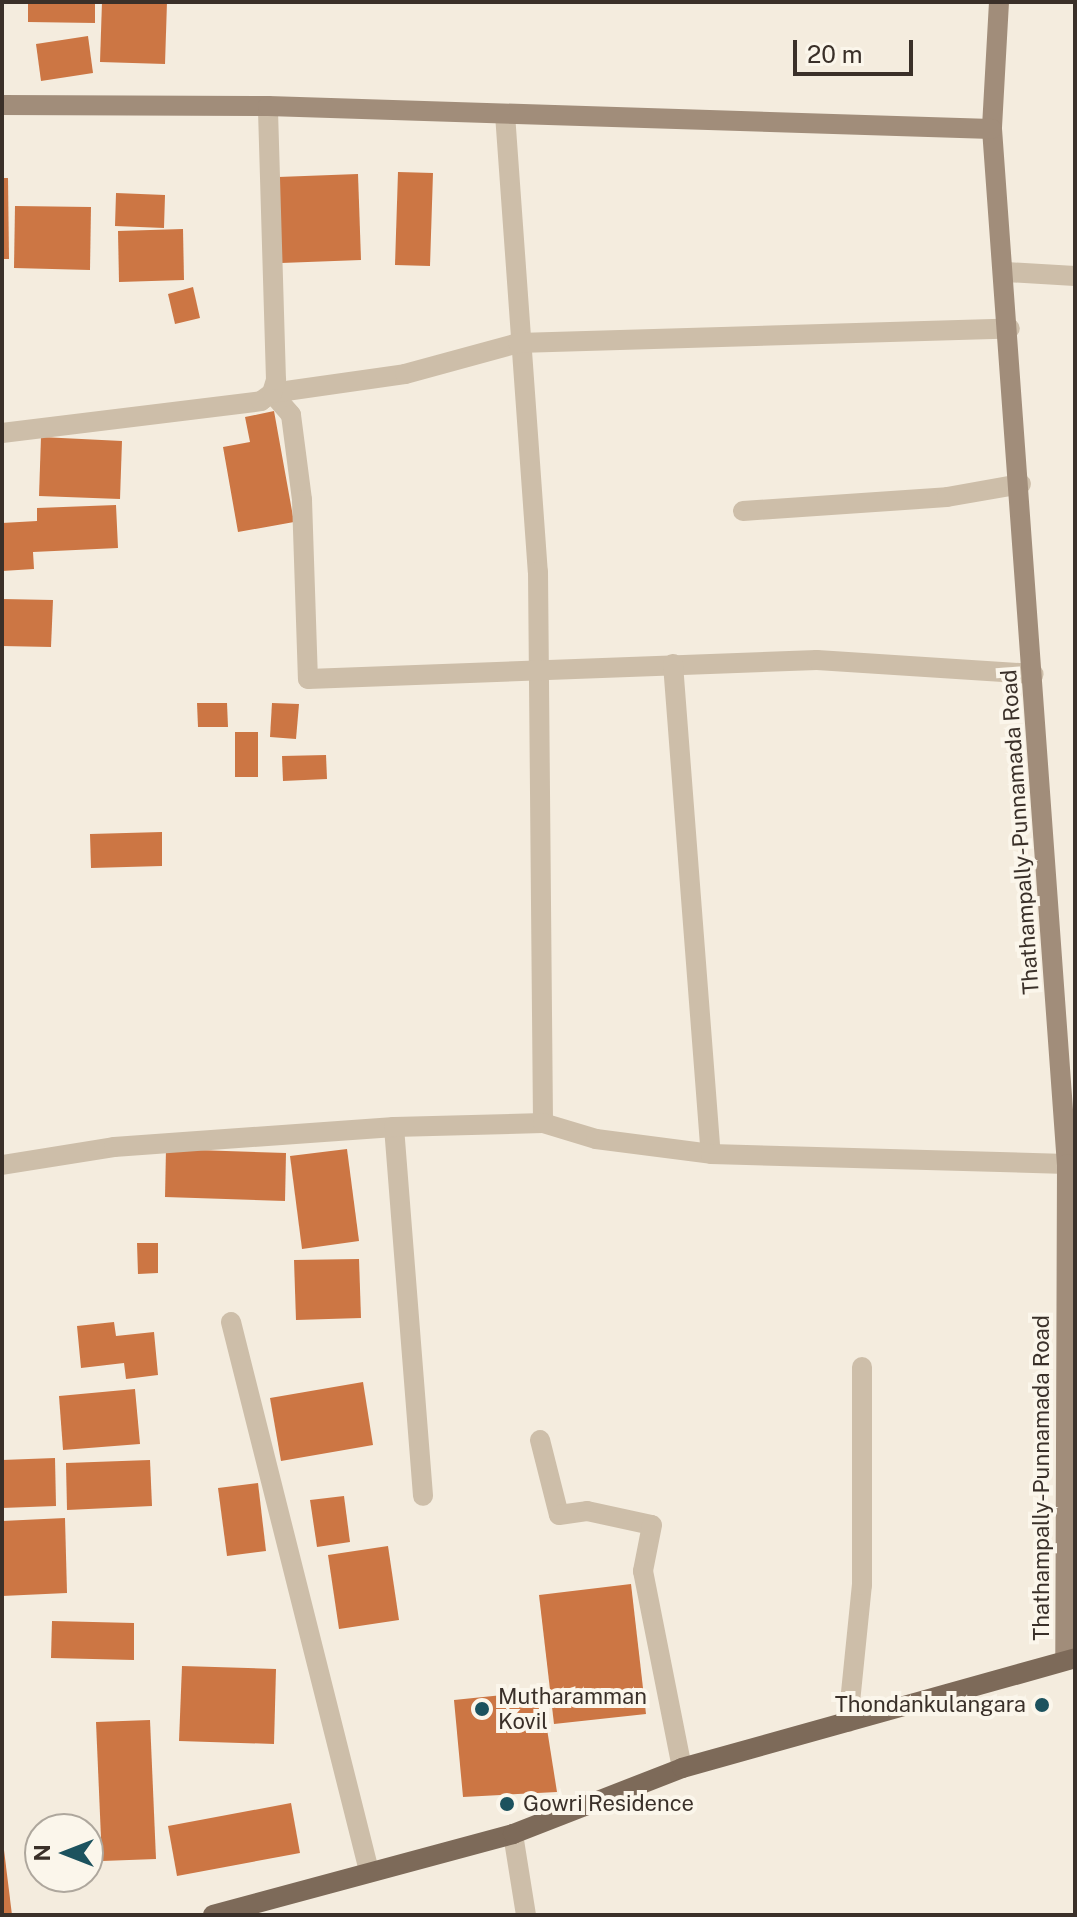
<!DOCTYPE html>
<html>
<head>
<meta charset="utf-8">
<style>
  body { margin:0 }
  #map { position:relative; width:1077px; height:1917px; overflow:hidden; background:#f4ecde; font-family:"Public Sans",sans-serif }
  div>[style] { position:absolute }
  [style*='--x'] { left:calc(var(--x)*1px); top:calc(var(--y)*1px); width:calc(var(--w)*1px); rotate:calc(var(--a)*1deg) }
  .building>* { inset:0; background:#cc7644 }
  .minor>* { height:20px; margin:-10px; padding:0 10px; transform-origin:10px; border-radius:10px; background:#cdbea9 }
  .secondary>* { height:20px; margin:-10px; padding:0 10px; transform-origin:10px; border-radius:10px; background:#a18d7a }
  .primary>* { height:20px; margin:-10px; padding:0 10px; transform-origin:10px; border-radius:10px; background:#7d6a59 }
  .dots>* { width:22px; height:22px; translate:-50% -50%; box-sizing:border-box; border:4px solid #fbf6eb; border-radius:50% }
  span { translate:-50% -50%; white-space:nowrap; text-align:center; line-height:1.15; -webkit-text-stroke:8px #fbf6eb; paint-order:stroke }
  .street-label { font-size:22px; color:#3a3029 }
  .poi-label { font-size:22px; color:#3a3029 }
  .left { translate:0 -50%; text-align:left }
  .right { translate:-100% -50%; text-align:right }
  .frame { position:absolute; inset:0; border:4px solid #3a3029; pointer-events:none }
  .north { position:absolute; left:24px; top:1813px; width:80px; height:80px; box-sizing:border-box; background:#fbf6eb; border:2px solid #aea79d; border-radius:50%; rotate:270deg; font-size:22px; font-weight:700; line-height:32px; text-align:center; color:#3a3029 }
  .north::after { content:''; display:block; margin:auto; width:28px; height:36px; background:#1c525e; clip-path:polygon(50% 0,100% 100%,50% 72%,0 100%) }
  .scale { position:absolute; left:793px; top:40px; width:120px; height:36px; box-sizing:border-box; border:4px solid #3a3029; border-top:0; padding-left:10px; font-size:24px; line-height:28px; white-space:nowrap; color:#3a3029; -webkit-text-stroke:6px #fbf6eb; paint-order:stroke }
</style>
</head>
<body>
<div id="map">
  <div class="building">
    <i style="clip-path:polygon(28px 2px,95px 2px,95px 23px,28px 22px)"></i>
    <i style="clip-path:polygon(102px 2px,167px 2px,165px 64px,100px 62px)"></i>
    <i style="clip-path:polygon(88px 36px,93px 73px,41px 81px,36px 44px)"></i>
    <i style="clip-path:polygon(398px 172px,433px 173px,430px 266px,395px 265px)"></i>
    <i style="clip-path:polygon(358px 174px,361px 260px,281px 263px,278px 177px)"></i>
    <i style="clip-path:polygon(2px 178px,8px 178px,9px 259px,2px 259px)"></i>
    <i style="clip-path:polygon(116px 193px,165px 195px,164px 228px,115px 226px)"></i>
    <i style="clip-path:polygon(15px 206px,91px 207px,90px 270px,14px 268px)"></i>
    <i style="clip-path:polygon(183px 229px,184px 280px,119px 282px,118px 231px)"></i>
    <i style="clip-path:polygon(193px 287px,200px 318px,175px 324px,168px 294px)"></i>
    <i style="clip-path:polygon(274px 411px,294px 522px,238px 532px,223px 447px,250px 442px,245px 417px)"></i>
    <i style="clip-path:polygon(41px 437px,122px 441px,120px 499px,39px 496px)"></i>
    <i style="clip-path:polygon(116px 505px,118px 548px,33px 552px,34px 569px,2px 571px,2px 523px,37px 521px,37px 508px)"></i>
    <i style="clip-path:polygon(2px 599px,53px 600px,51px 647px,2px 646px)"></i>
    <i style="clip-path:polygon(197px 703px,227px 703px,228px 727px,198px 727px)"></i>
    <i style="clip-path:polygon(272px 703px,299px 704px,296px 739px,270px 737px)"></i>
    <i style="clip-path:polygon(235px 732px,258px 732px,258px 777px,235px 777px)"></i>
    <i style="clip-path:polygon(326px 755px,327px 779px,283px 781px,282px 756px)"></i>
    <i style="clip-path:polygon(162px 832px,162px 866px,91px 868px,90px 834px)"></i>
    <i style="clip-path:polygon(166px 1149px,286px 1153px,285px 1201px,165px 1197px)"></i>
    <i style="clip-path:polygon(347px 1149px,359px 1241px,302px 1249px,290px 1156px)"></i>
    <i style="clip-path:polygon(137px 1243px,158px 1243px,158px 1273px,138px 1274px)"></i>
    <i style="clip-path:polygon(359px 1259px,361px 1318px,296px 1320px,294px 1260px)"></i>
    <i style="clip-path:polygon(114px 1322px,116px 1336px,154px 1332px,158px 1375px,126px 1379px,124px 1363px,81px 1368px,77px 1326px)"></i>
    <i style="clip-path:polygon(363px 1382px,373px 1445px,281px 1461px,270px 1398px)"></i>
    <i style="clip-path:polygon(135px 1389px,140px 1444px,63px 1450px,59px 1396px)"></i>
    <i style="clip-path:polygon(55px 1458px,56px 1506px,2px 1508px,2px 1460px)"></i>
    <i style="clip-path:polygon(150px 1460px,152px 1506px,67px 1510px,66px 1463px)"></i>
    <i style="clip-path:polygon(258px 1483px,266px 1551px,227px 1556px,218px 1488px)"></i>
    <i style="clip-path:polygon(344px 1496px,350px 1542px,317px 1547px,310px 1500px)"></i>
    <i style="clip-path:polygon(65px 1518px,67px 1593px,2px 1596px,2px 1521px)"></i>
    <i style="clip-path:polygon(388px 1546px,399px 1620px,339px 1629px,328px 1555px)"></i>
    <i style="clip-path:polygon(631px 1584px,646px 1714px,554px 1724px,539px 1595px)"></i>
    <i style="clip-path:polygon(52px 1621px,134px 1623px,134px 1660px,51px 1658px)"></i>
    <i style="clip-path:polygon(182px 1666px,276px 1669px,274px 1744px,179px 1741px)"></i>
    <i style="clip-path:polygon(541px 1691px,557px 1792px,463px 1797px,454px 1700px)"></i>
    <i style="clip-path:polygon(150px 1720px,156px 1859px,102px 1861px,96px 1722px)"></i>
    <i style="clip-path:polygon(291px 1803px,300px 1853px,177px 1876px,168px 1826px)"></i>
    <i style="clip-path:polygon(2px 1850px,4px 1850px,12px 1915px,2px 1915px)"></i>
  </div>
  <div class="minor">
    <i style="--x:505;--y:114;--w:459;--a:85.9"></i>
    <i style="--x:538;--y:572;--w:551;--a:89.48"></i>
    <i style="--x:1006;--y:272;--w:69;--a:3.3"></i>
    <i style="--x:272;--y:393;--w:29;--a:49"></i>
    <i style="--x:291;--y:415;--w:86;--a:82.6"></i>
    <i style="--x:302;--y:500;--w:179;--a:88.1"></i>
    <i style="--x:308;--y:679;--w:509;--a:-2.14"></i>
    <i style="--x:817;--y:660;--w:217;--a:3.7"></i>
    <i style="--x:272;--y:393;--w:134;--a:-8.1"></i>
    <i style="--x:405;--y:374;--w:117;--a:-15.3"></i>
    <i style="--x:518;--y:343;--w:492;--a:-1.7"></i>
    <i style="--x:2;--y:433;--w:261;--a:-7"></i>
    <i style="--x:261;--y:401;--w:14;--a:-36"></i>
    <i style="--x:272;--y:393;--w:14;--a:-73"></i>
    <i style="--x:276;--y:380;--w:274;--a:-91.7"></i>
    <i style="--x:743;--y:511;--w:204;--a:-3.9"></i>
    <i style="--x:947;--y:497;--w:75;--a:-10"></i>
    <i style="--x:673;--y:664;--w:491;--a:85.6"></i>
    <i style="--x:394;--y:1127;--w:370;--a:85.5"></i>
    <i style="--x:2;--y:1165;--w:113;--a:-9.1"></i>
    <i style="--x:114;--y:1147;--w:281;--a:-4.1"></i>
    <i style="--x:394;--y:1127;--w:149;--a:-1.5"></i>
    <i style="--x:543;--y:1123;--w:55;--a:16.8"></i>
    <i style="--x:596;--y:1139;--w:116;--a:7.4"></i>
    <i style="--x:711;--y:1154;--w:356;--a:1.6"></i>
    <i style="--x:231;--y:1322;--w:566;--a:75.89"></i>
    <i style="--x:540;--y:1440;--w:77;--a:75.8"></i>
    <i style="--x:559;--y:1515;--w:28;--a:-8"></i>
    <i style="--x:587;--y:1511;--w:66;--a:12.2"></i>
    <i style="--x:652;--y:1525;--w:47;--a:101.1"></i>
    <i style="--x:643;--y:1571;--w:201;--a:78.8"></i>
    <i style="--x:848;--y:1722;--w:138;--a:-84.2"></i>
    <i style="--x:862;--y:1585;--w:218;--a:-90"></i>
    <i style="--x:513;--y:1834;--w:82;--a:80.9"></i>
  </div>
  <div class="secondary">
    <i style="--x:999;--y:2;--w:127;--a:93.2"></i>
    <i style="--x:992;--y:129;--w:1038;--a:85.86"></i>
    <i style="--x:1067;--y:1164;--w:496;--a:90.2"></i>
    <i style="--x:2;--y:105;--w:266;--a:0.2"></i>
    <i style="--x:268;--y:106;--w:724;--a:1.82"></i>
  </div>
  <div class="primary">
    <i style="--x:213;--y:1915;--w:311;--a:-15.1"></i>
    <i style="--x:513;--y:1834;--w:181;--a:-21.3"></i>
    <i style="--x:682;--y:1768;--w:408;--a:-15.6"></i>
  </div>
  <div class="dots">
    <i style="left:1042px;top:1705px;background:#1c525e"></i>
    <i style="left:482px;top:1709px;background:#1c525e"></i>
    <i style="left:507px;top:1804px;background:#1c525e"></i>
  </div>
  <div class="street-label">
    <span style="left:1020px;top:832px;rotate:-94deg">Thathampally-Punnamada Road</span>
    <span style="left:1042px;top:1478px;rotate:-90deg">Thathampally-Punnamada Road</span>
  </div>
  <div class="poi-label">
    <span class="left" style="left:498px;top:1709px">Mutharamman<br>Kovil</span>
    <span class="right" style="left:1026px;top:1705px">Thondankulangara</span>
    <span class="left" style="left:523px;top:1804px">Gowri Residence</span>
  </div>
  <div class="frame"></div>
  <div class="north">N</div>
  <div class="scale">20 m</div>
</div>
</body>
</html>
